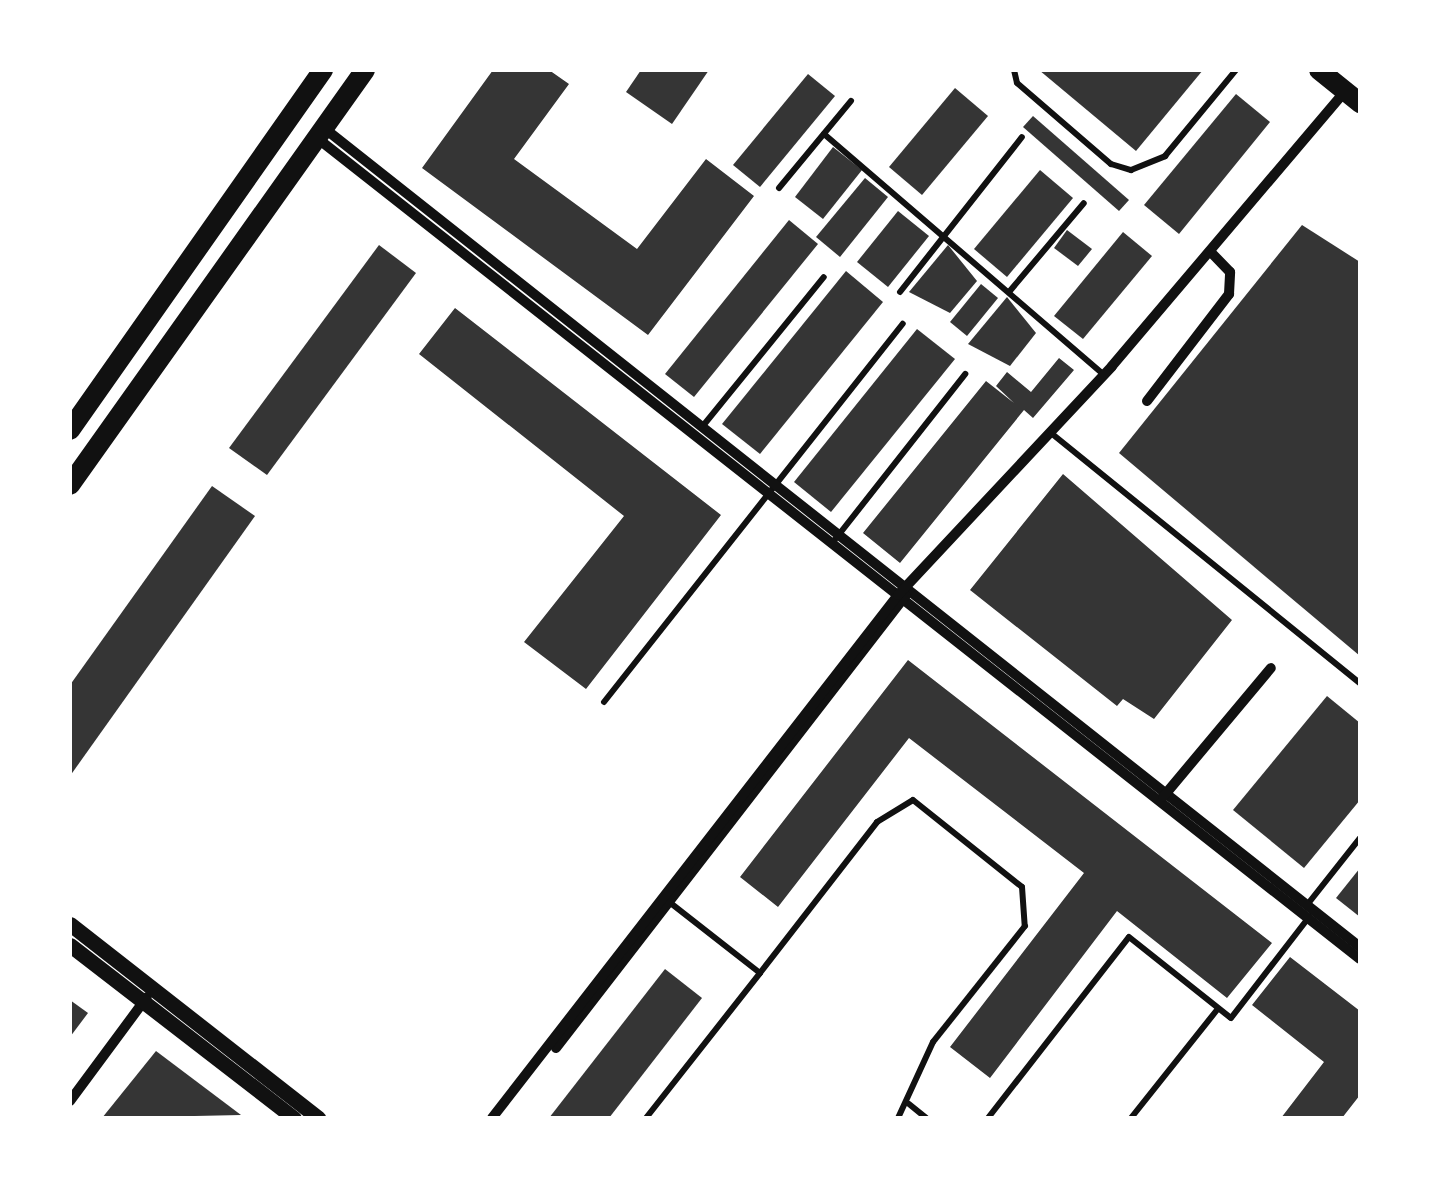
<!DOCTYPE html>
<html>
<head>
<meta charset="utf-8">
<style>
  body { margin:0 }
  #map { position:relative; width:1430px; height:1188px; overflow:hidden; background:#fff; font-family:"Playfair Display",serif }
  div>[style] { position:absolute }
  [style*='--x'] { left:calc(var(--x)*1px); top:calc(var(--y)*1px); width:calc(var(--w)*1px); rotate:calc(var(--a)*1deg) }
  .building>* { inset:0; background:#353535 }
  .service>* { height:6px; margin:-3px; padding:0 3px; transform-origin:3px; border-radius:3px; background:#111 }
  .minor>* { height:10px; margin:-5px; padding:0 5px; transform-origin:5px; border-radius:5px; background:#111 }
  .tertiary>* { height:15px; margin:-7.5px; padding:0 7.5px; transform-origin:7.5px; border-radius:7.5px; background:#111 }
  .primary>* { height:20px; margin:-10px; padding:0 10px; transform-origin:10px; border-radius:10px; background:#111 }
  span { translate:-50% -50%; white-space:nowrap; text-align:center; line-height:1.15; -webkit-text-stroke:10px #fff; paint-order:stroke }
  .frame { position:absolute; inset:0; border:72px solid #fff; pointer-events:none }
</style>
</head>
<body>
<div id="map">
  <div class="building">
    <i style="clip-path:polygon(493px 70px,549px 70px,569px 84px,514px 159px,637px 249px,706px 159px,754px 196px,648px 335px,422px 168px)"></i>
    <i style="clip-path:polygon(641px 70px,709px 70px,672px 124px,626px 92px)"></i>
    <i style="clip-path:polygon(1039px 70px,1203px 70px,1136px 151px)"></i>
    <i style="clip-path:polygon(808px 74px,835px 96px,760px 187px,733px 165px)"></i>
    <i style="clip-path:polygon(955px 88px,988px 116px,922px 195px,889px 167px)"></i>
    <i style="clip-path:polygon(1236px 94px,1270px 122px,1179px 234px,1144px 205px)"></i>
    <i style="clip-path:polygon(1033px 116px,1129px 200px,1119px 211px,1023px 127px)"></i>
    <i style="clip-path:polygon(833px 147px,862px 170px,823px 219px,795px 197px)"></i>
    <i style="clip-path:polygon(1040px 170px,1073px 198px,1007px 277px,974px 249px)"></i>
    <i style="clip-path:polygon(865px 178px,888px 197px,840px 257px,816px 237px)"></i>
    <i style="clip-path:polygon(898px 211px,929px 236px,888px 287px,857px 262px)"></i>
    <i style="clip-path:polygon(789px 220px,818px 244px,694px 397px,665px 374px)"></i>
    <i style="clip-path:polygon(1302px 225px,1360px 262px,1360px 656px,1119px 453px)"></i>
    <i style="clip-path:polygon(1067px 230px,1092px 249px,1078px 266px,1054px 248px)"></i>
    <i style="clip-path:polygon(1123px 232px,1152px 256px,1083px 339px,1054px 316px)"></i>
    <i style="clip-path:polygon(379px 245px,416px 273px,267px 475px,229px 448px)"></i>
    <i style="clip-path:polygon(948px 245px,977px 281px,950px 313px,909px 292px)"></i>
    <i style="clip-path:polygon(846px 271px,883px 302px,760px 454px,722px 424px)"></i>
    <i style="clip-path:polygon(981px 284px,998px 298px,967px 336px,950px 322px)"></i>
    <i style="clip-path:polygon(1007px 297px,1036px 333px,1010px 366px,968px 344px)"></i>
    <i style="clip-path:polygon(455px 308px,721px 515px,586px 689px,524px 642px,624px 516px,419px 354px)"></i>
    <i style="clip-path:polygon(917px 329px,955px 359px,831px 512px,794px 482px)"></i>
    <i style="clip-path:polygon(1059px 358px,1074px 370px,1033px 418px,1024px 410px,900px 563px,863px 533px,986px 381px,1014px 403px,996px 386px,1007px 372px,1031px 392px)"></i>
    <i style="clip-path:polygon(1063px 474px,1232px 620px,1154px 719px,1123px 699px,1117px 706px,970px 590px)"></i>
    <i style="clip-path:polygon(212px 486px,255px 516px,70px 776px,70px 685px)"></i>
    <i style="clip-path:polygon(908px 660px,1272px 943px,1227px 998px,1117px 911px,990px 1078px,950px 1047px,1084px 873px,909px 738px,778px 907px,740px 877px)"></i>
    <i style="clip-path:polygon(1327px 696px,1360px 723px,1360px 800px,1304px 868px,1233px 810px)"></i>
    <i style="clip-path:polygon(1360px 868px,1360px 917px,1336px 898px)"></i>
    <i style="clip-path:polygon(1290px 957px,1360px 1011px,1360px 1095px,1342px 1118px,1281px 1118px,1324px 1062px,1252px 1005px)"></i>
    <i style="clip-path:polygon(665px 969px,702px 998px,609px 1118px,549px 1118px)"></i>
    <i style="clip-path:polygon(70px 1000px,88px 1013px,70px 1037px)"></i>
    <i style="clip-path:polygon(156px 1051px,241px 1115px,102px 1118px)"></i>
  </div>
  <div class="service">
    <i style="--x:1014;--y:70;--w:13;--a:77"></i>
    <i style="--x:1017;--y:83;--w:124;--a:40.8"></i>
    <i style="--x:1111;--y:164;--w:21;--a:17"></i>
    <i style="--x:1131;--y:170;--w:37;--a:-22"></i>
    <i style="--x:1165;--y:156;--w:112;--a:-50.5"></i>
    <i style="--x:824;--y:134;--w:368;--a:40.7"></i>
    <i style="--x:779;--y:188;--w:113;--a:-50.4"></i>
    <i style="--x:900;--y:292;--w:197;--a:-51.8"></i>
    <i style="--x:1009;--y:292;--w:116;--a:-49.9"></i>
    <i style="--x:702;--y:427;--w:193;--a:-50.9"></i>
    <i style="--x:1051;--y:433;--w:397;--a:39"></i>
    <i style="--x:833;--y:542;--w:214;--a:-51.8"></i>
    <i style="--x:604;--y:702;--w:482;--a:-51.7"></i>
    <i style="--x:1307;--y:905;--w:85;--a:-51.7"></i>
    <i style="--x:760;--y:973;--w:191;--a:-52.2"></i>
    <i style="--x:877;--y:822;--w:42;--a:-31.4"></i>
    <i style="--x:913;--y:800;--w:139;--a:38.6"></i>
    <i style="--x:1022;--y:887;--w:39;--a:86"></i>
    <i style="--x:1025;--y:926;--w:148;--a:128.4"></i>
    <i style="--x:933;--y:1042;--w:84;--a:114.7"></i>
    <i style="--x:909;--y:1104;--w:22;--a:39"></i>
    <i style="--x:646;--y:1118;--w:184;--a:-51.8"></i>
    <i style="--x:760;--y:973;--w:115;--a:-142"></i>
    <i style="--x:988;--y:1118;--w:229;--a:-52.1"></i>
    <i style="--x:1129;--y:937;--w:130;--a:38.5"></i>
    <i style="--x:1231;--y:1018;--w:128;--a:-52.3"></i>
    <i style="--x:1131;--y:1118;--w:138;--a:-51.5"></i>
  </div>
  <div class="minor">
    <i style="--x:324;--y:128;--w:1321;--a:38.33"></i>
    <i style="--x:317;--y:138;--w:1327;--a:38.21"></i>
    <i style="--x:1147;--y:401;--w:135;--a:-52.5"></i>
    <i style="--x:1229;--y:294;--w:22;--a:-87"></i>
    <i style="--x:1230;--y:272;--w:28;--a:-134"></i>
    <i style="--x:1163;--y:797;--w:168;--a:-50.1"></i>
    <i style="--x:556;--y:1048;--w:572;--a:-52.31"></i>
    <i style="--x:70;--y:1101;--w:129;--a:-53.5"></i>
    <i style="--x:492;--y:1118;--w:662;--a:-52.18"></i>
    <i style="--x:898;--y:595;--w:313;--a:-46.9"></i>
    <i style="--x:1112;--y:366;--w:359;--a:-49.7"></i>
  </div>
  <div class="tertiary">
    <i style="--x:70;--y:924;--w:315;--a:38"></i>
    <i style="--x:70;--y:945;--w:283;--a:37.7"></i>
  </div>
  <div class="primary">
    <i style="--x:1319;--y:70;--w:53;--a:38.8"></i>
    <i style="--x:70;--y:430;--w:440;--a:-54.9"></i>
    <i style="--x:70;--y:485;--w:509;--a:-54.59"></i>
  </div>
  <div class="frame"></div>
</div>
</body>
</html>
